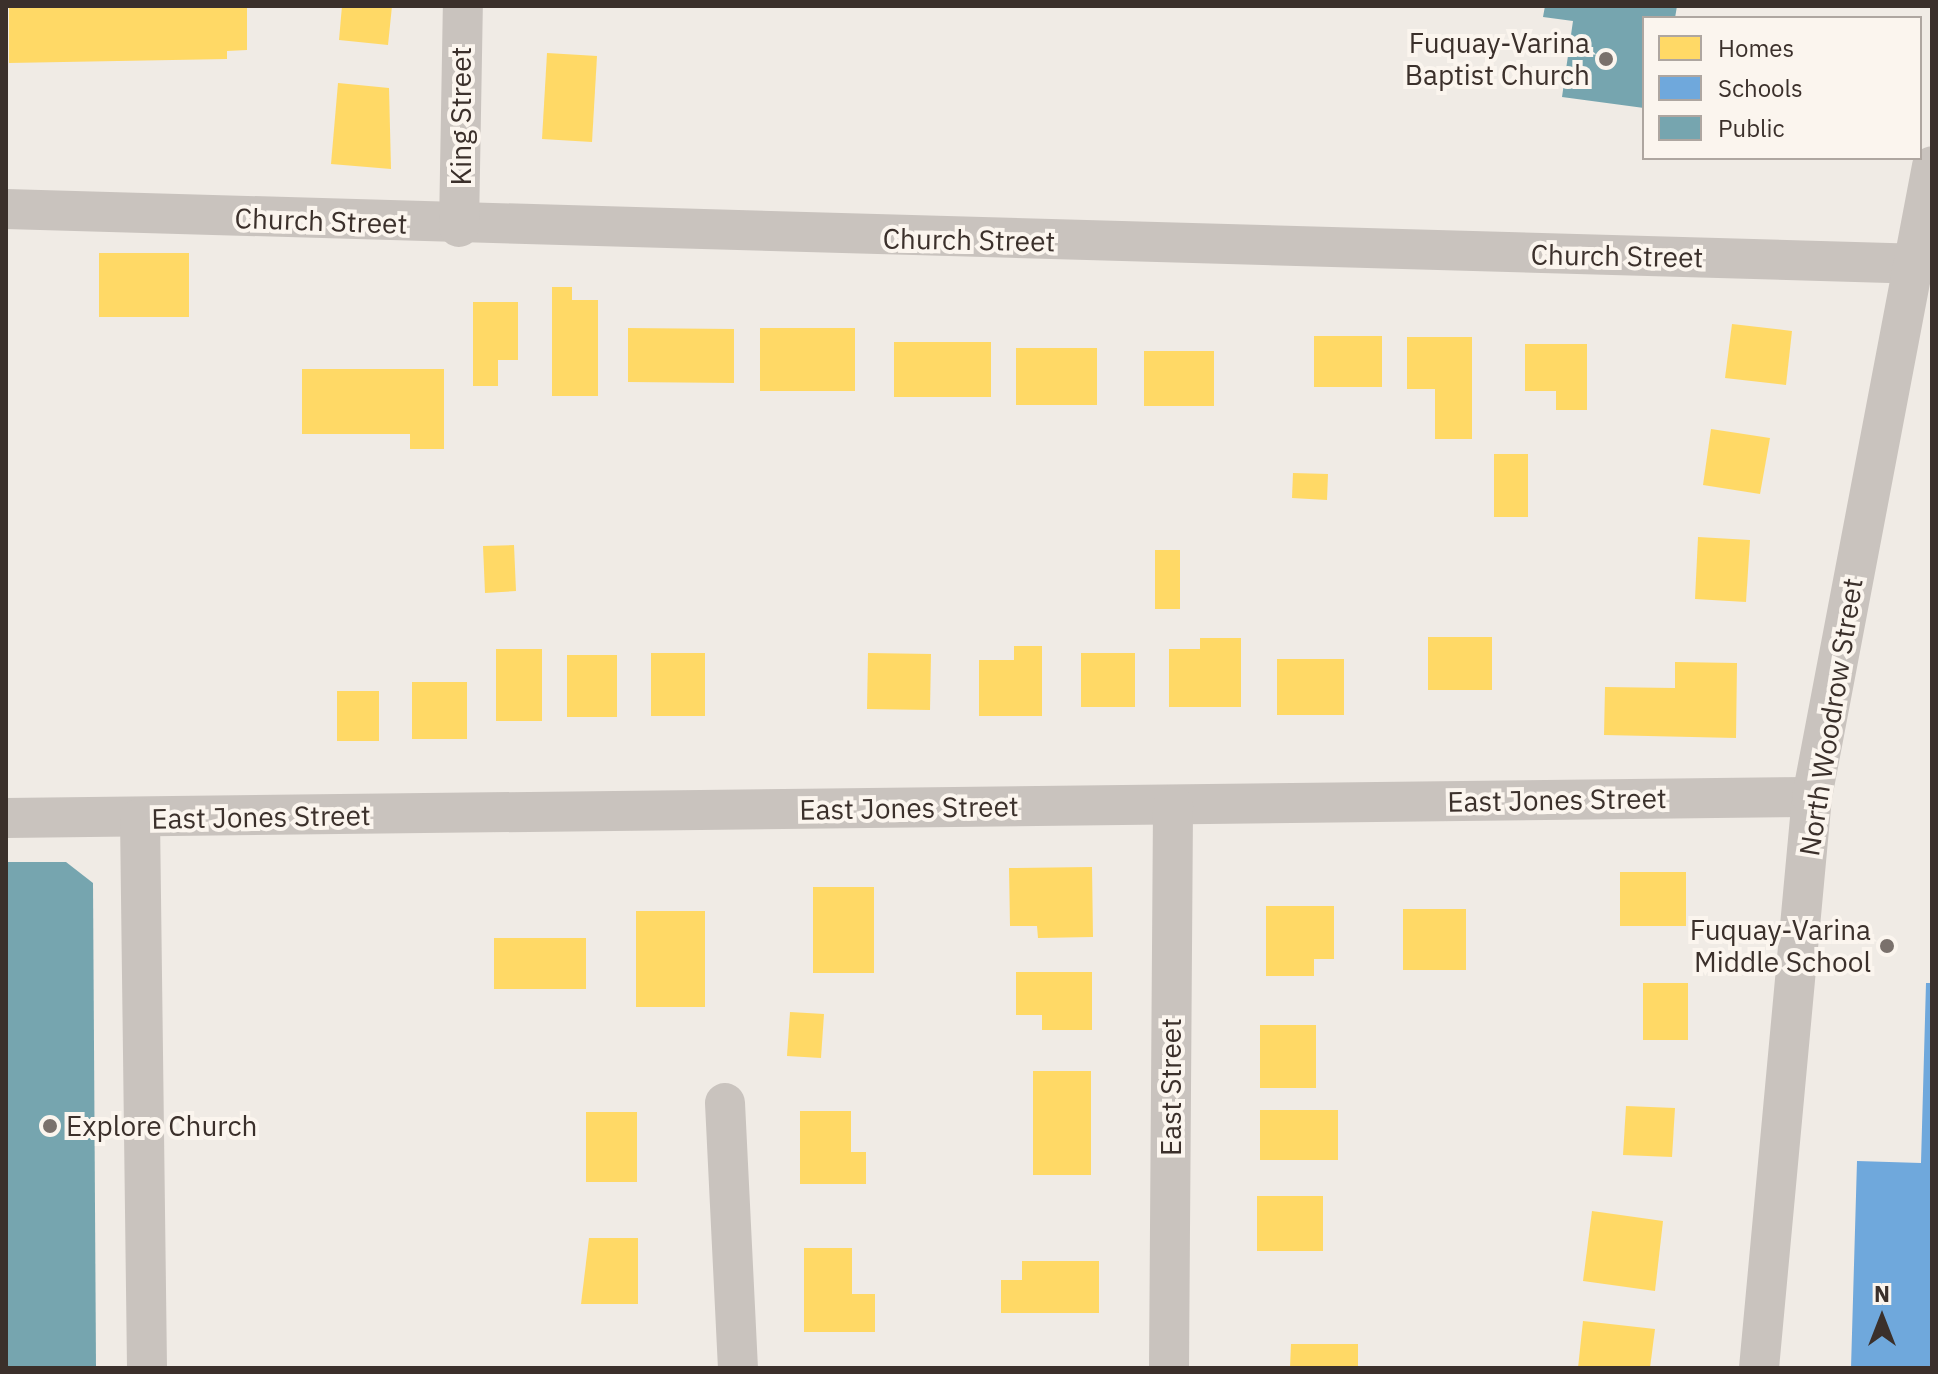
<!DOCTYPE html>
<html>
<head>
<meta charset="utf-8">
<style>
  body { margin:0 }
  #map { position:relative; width:1938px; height:1374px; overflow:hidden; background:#f0ebe5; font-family:"IBM Plex Sans",sans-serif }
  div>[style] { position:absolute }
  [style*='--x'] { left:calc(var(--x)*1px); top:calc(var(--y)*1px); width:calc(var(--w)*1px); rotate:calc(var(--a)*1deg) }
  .homes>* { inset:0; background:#ffd966 }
  .schools>* { inset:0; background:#6fa8dc }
  .public>* { inset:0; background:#76a5af }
  .minor>* { height:40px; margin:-20px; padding:0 20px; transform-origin:20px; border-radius:20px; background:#c9c3be }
  .dots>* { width:22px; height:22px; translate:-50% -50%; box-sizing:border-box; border:4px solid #fbf5ee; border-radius:50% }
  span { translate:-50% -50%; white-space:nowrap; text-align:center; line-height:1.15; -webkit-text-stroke:8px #fbf5ee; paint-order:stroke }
  .poi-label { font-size:28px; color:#3b302b }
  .right { translate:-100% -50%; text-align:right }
  .left { translate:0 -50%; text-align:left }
  .street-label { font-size:28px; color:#3b302b }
  .frame { position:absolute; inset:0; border:8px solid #3b302b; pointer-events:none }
  .legend { position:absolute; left:1642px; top:16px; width:280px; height:144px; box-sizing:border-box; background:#fbf5ee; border:2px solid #aea6a0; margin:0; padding:10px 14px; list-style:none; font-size:24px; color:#3b302b }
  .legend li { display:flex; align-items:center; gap:16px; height:40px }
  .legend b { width:40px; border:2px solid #aea6a0 }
  .north { position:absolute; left:1842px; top:1278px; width:80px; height:80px; -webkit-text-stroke:6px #fbf5ee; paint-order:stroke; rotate:0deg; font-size:22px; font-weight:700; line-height:32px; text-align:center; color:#3b302b }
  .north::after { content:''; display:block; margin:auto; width:28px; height:36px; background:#3b302b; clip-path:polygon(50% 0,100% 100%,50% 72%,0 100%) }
</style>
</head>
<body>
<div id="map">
  <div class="homes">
    <i style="clip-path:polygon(9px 6px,247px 6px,247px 50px,227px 51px,227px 59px,9px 63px)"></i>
    <i style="clip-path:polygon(342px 6px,392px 6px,388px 45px,339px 40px)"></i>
    <i style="clip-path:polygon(547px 53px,597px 56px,592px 142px,542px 139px)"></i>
    <i style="clip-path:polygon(338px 83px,389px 88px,391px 169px,331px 164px)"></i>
    <i style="clip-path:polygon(99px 253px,189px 253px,189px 317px,99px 317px)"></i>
    <i style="clip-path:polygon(552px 287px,572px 287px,572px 300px,598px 300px,598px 396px,552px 396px)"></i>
    <i style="clip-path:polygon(473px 302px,518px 302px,518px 360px,498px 360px,498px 386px,473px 386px)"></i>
    <i style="clip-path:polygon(1732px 324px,1792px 331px,1786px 385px,1725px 378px)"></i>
    <i style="clip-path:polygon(628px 328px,734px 329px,734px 383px,628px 382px)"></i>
    <i style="clip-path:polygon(760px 328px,855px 328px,855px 391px,760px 391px)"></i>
    <i style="clip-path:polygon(1314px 336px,1382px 336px,1382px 387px,1314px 387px)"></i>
    <i style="clip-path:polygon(1407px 337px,1472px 337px,1472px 439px,1435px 439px,1435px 389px,1407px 389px)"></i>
    <i style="clip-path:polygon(894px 342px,991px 342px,991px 397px,894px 397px)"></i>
    <i style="clip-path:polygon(1525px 344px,1587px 344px,1587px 410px,1556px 410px,1556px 391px,1525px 391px)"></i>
    <i style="clip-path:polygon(1016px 348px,1097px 348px,1097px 405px,1016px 405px)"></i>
    <i style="clip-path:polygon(1144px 351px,1214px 351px,1214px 406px,1144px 406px)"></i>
    <i style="clip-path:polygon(302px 369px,444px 369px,444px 449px,410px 449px,410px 434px,302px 434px)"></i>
    <i style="clip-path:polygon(1711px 429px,1770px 438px,1760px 494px,1703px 485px)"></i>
    <i style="clip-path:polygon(1494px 454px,1528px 454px,1528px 517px,1494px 517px)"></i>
    <i style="clip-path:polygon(1293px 473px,1328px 474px,1327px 500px,1292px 498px)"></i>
    <i style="clip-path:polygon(1698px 537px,1750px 540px,1746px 602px,1695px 599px)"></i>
    <i style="clip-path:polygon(514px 545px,516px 591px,485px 593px,483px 546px)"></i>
    <i style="clip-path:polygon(1155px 550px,1180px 550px,1180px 609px,1155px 609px)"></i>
    <i style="clip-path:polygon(1428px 637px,1492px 637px,1492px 690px,1428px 690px)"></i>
    <i style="clip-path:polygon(1200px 638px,1241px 638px,1241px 707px,1169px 707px,1169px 649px,1200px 649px)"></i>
    <i style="clip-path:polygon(1014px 646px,1042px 646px,1042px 716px,979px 716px,979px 660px,1014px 660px)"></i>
    <i style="clip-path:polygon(496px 649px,542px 649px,542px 721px,496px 721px)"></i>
    <i style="clip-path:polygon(651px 653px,705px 653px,705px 716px,651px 716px)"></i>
    <i style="clip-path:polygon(868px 653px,931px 654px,930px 710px,867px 709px)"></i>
    <i style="clip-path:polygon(1081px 653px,1135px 653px,1135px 707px,1081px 707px)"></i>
    <i style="clip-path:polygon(567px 655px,617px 655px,617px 717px,567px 717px)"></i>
    <i style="clip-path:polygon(1277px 659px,1344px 659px,1344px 715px,1277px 715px)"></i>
    <i style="clip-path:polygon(1675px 662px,1737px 663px,1736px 738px,1604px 735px,1605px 687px,1675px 688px)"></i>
    <i style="clip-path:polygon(412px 682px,467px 682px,467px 739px,412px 739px)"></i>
    <i style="clip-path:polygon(337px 691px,379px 691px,379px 741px,337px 741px)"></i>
    <i style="clip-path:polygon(1092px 867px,1093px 937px,1038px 938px,1037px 926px,1010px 926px,1009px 868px)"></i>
    <i style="clip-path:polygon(1620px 872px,1686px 872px,1686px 926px,1620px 926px)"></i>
    <i style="clip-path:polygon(813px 887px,874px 887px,874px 973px,813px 973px)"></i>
    <i style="clip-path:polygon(1266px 906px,1334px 906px,1334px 959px,1314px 959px,1314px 976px,1266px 976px)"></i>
    <i style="clip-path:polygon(1403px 909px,1466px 909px,1466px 970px,1403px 970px)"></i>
    <i style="clip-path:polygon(636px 911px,705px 911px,705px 1007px,636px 1007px)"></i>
    <i style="clip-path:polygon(494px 938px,586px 938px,586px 989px,494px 989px)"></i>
    <i style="clip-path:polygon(1016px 972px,1092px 972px,1092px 1030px,1042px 1030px,1042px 1015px,1016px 1015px)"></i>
    <i style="clip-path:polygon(1643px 983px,1688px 983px,1688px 1040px,1643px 1040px)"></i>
    <i style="clip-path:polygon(790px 1012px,824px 1014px,821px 1058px,787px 1056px)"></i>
    <i style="clip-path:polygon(1260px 1025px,1316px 1025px,1316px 1088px,1260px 1088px)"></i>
    <i style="clip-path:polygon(1033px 1071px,1091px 1071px,1091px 1175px,1033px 1175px)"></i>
    <i style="clip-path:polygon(1626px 1106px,1675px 1108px,1672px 1157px,1623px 1155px)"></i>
    <i style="clip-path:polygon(1260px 1110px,1338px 1110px,1338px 1160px,1260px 1160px)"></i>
    <i style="clip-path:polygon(800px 1111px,851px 1111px,851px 1152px,866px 1152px,866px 1184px,800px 1184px)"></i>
    <i style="clip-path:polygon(586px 1112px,637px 1112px,637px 1182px,586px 1182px)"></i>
    <i style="clip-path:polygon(1257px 1196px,1323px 1196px,1323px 1251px,1257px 1251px)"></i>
    <i style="clip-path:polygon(1592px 1211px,1663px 1221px,1655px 1291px,1583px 1281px)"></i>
    <i style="clip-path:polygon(589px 1238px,638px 1238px,638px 1304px,581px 1304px)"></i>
    <i style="clip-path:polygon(804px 1248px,852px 1248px,852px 1294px,875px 1294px,875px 1332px,804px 1332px)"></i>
    <i style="clip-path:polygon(1022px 1261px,1099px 1261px,1099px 1313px,1001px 1313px,1001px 1280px,1022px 1280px)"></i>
    <i style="clip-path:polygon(1583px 1321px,1655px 1329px,1650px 1368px,1578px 1368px)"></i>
    <i style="clip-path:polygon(1291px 1344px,1358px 1344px,1358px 1368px,1290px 1368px)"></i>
  </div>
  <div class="schools">
    <i style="clip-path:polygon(1926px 983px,1932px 983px,1932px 1368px,1851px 1368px,1857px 1161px,1921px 1163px)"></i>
  </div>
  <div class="public">
    <i style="clip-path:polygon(1545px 6px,1677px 6px,1675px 18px,1644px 18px,1644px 108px,1562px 97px,1573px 21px,1543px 17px)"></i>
    <i style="clip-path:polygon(6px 862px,66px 862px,93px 883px,96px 1368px,6px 1368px)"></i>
  </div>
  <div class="minor">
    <i style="--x:6;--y:209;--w:1927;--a:1.64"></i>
    <i style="--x:459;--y:227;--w:221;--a:-89"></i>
    <i style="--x:6;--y:818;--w:1806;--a:-0.67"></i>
    <i style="--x:140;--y:818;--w:550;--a:89.27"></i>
    <i style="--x:725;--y:1103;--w:265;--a:87.2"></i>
    <i style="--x:1169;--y:1368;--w:563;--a:-89.59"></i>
    <i style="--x:1759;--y:1368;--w:573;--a:-84.7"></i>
    <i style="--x:1812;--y:797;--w:642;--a:-79.23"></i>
  </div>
  <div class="dots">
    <i style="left:1606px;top:59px;background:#7a716c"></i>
    <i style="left:1887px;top:946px;background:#7a716c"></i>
    <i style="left:50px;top:1126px;background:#7a716c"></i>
  </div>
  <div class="poi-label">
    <span class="right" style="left:1590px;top:59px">Fuquay-Varina<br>Baptist Church</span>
    <span class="right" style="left:1871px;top:946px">Fuquay-Varina<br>Middle School</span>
    <span class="left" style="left:66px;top:1126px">Explore Church</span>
  </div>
  <div class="street-label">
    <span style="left:461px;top:116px;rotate:-90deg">King Street</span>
    <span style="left:321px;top:221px;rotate:2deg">Church Street</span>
    <span style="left:969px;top:240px;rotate:1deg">Church Street</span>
    <span style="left:1617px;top:256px;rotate:1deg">Church Street</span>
    <span style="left:1831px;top:717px;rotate:-81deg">North Woodrow Street</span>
    <span style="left:1557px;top:800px;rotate:-1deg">East Jones Street</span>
    <span style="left:909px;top:808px;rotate:-1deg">East Jones Street</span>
    <span style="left:261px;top:817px;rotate:-1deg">East Jones Street</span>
    <span style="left:1171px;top:1087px;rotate:-90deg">East Street</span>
  </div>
  <div class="frame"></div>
  <ul class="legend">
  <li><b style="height:22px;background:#ffd966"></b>Homes</li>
  <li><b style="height:22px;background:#6fa8dc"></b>Schools</li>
  <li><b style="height:22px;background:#76a5af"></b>Public</li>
  </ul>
  <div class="north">N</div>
</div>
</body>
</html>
